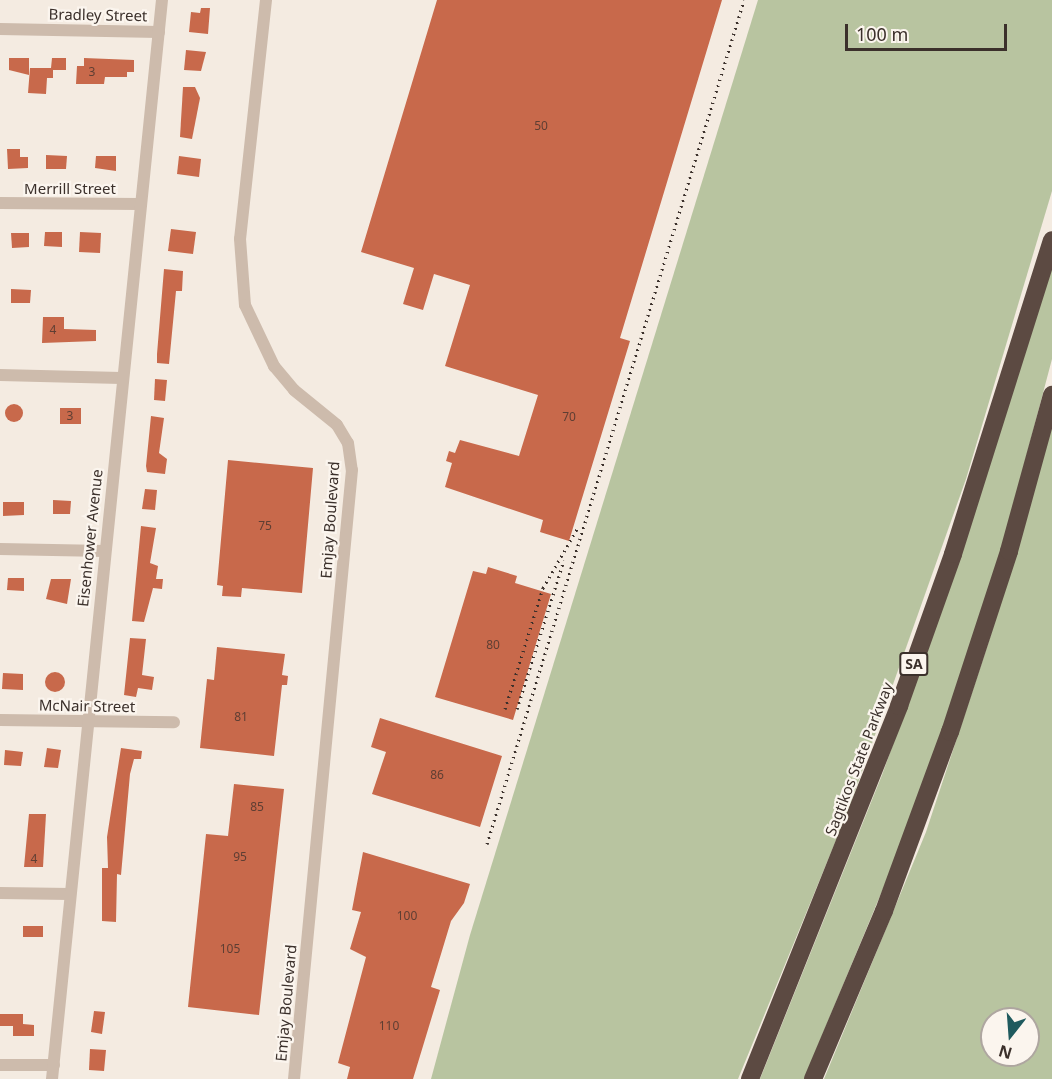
<!DOCTYPE html>
<html>
<head>
<meta charset="utf-8">
<style>
  body { margin:0 }
  #map { position:relative; width:1052px; height:1079px; overflow:hidden; background:#f4ebe1; font-family:"Noto Sans",sans-serif }
  div>[style] { position:absolute }
  [style*='--x'] { left:calc(var(--x)*1px); top:calc(var(--y)*1px); width:calc(var(--w)*1px); rotate:calc(var(--a)*1deg) }
  .green>* { inset:0; background:#b8c4a0 }
  .building>* { inset:0; background:#c8694b }
  .round { border-radius:50% }
  .street>* { height:12px; margin:-6px; padding:0 6px; transform-origin:6px; border-radius:6px; background:#cdbbac }
  .highway>* { height:18px; margin:-9px; padding:0 9px; transform-origin:9px; border-radius:9px; background:#5c4a42 }
  .rail>* { height:3px; margin-top:-1.5px; transform-origin:0; background:repeating-linear-gradient(90deg,#3b302b 0 1.5px,transparent 0 6px) }
  span { translate:-50% -50%; white-space:nowrap; text-align:center; line-height:1.15; -webkit-text-stroke:4.5px #fbf5ee; paint-order:stroke }
  .number-label { font-size:12px; color:#5e3e33 }
  .number-label span { -webkit-text-stroke-width:0 }
  .shield-label span { padding:2px 4px; background:#fbf5ee; border:2px solid; border-radius:4px; -webkit-text-stroke-width:0 }
  .shield-label { font-size:14px; color:#3b302b; font-weight:700 }
  .street-label { font-size:15px; color:#3b302b }
  .north { position:absolute; left:980px; top:1007px; width:60px; height:60px; box-sizing:border-box; background:#fbf5ee; border:2px solid #aea6a0; border-radius:50%; rotate:197deg; font-size:16px; font-weight:700; line-height:24px; text-align:center; color:#3b302b }
  .north::after { content:''; display:block; margin:auto; width:21px; height:27px; background:#1f5a5e; clip-path:polygon(50% 0,100% 100%,50% 72%,0 100%) }
  .scale { position:absolute; left:845px; top:24px; width:162px; height:27px; box-sizing:border-box; border:3px solid #3b302b; border-top:0; padding-left:8px; font-size:18px; line-height:21px; white-space:nowrap; color:#3b302b; -webkit-text-stroke:4px #fbf5ee; paint-order:stroke }
</style>
</head>
<body>
<div id="map">
  <div class="green">
    <i style="clip-path:polygon(758px 0,1052px 0,1052px 191px,966px 479px,848px 811px,738px 1079px,431px 1079px,470px 935px)"></i>
    <i style="clip-path:polygon(1052px 266px,1052px 359px,997px 567px,926px 785px,804px 1079px,760px 1079px,882px 775px,960px 558px)"></i>
    <i style="clip-path:polygon(evenodd,1052px 424px,1052px 1079px,824px 1079px,926px 832px,988px 644px,1052px 424px,992px 1019px,1028px 1019px,1028px 1055px,992px 1055px,992px 1019px)"></i>
  </div>
  <div class="building">
    <i style="clip-path:polygon(437px 0,722px 0,620px 338px,630px 341px,569px 541px,540px 532px,543px 520px,445px 487px,452px 463px,446px 461px,449px 451px,455px 453px,460px 440px,519px 456px,538px 395px,445px 366px,470px 285px,434px 274px,423px 310px,403px 304px,414px 268px,361px 252px)"></i>
    <i style="clip-path:polygon(201px 8px,210px 8px,208px 34px,189px 32px,191px 12px,200px 13px)"></i>
    <i style="clip-path:polygon(186px 50px,206px 52px,201px 71px,184px 70px)"></i>
    <i style="clip-path:polygon(9px 58px,29px 58px,29px 75px,9px 70px)"></i>
    <i style="clip-path:polygon(52px 58px,66px 58px,66px 70px,53px 70px,53px 78px,47px 78px,46px 94px,28px 93px,30px 68px,51px 68px)"></i>
    <i style="clip-path:polygon(84px 58px,134px 60px,134px 72px,127px 72px,127px 77px,105px 77px,104px 84px,76px 84px,77px 66px,84px 66px)"></i>
    <i style="clip-path:polygon(183px 87px,195px 87px,200px 98px,192px 139px,180px 137px)"></i>
    <i style="clip-path:polygon(7px 149px,20px 149px,20px 157px,28px 157px,28px 168px,8px 169px)"></i>
    <i style="clip-path:polygon(46px 155px,67px 156px,66px 169px,46px 169px)"></i>
    <i style="clip-path:polygon(96px 156px,116px 156px,116px 171px,95px 168px)"></i>
    <i style="clip-path:polygon(179px 156px,201px 159px,199px 177px,177px 174px)"></i>
    <i style="clip-path:polygon(171px 229px,196px 232px,193px 254px,168px 251px)"></i>
    <i style="clip-path:polygon(45px 232px,62px 232px,62px 247px,44px 246px)"></i>
    <i style="clip-path:polygon(80px 232px,101px 233px,100px 253px,79px 252px)"></i>
    <i style="clip-path:polygon(11px 233px,29px 233px,29px 247px,12px 248px)"></i>
    <i style="clip-path:polygon(164px 269px,183px 271px,182px 291px,176px 291px,169px 364px,157px 363px,157px 354px)"></i>
    <i style="clip-path:polygon(11px 289px,31px 290px,30px 303px,11px 303px)"></i>
    <i style="clip-path:polygon(43px 317px,64px 317px,64px 329px,96px 330px,96px 341px,42px 343px)"></i>
    <i style="clip-path:polygon(155px 379px,167px 380px,165px 401px,154px 400px)"></i>
    <i class="round" style="left:5px;top:404px;width:18px;height:18px"></i>
    <i style="clip-path:polygon(60px 408px,81px 408px,81px 424px,60px 424px)"></i>
    <i style="clip-path:polygon(151px 416px,164px 418px,159px 453px,167px 459px,165px 474px,147px 472px,146px 466px)"></i>
    <i style="clip-path:polygon(228px 460px,313px 468px,302px 593px,242px 588px,241px 597px,222px 596px,223px 586px,217px 585px)"></i>
    <i style="clip-path:polygon(145px 489px,157px 490px,155px 510px,142px 509px)"></i>
    <i style="clip-path:polygon(53px 500px,71px 501px,70px 514px,53px 514px)"></i>
    <i style="clip-path:polygon(3px 502px,24px 502px,24px 515px,3px 516px)"></i>
    <i style="clip-path:polygon(141px 526px,156px 528px,150px 563px,158px 566px,156px 579px,163px 579px,162px 589px,153px 588px,144px 622px,132px 621px)"></i>
    <i style="clip-path:polygon(488px 567px,517px 576px,515px 583px,551px 594px,513px 720px,435px 697px,473px 571px,486px 574px)"></i>
    <i style="clip-path:polygon(8px 578px,24px 578px,24px 591px,7px 590px)"></i>
    <i style="clip-path:polygon(51px 579px,71px 579px,67px 604px,46px 599px)"></i>
    <i style="clip-path:polygon(130px 638px,146px 639px,142px 675px,154px 677px,152px 690px,138px 688px,136px 697px,124px 695px)"></i>
    <i style="clip-path:polygon(217px 647px,285px 654px,282px 675px,288px 676px,287px 685px,282px 685px,274px 756px,200px 748px,207px 679px,214px 680px)"></i>
    <i class="round" style="left:45px;top:672px;width:20px;height:20px"></i>
    <i style="clip-path:polygon(3px 673px,23px 674px,23px 690px,2px 689px)"></i>
    <i style="clip-path:polygon(380px 718px,502px 756px,480px 827px,372px 794px,386px 752px,371px 747px)"></i>
    <i style="clip-path:polygon(47px 748px,61px 750px,58px 768px,44px 767px)"></i>
    <i style="clip-path:polygon(121px 748px,142px 751px,141px 759px,134px 759px,130px 774px,121px 875px,117px 874px,116px 922px,102px 921px,102px 868px,108px 868px,107px 837px)"></i>
    <i style="clip-path:polygon(5px 750px,23px 752px,21px 766px,4px 765px)"></i>
    <i style="clip-path:polygon(234px 784px,284px 789px,259px 1015px,188px 1007px,206px 834px,228px 836px)"></i>
    <i style="clip-path:polygon(29px 814px,46px 814px,43px 867px,24px 867px)"></i>
    <i style="clip-path:polygon(363px 852px,470px 884px,464px 903px,451px 921px,431px 987px,440px 990px,413px 1079px,347px 1079px,350px 1067px,338px 1063px,366px 957px,350px 949px,361px 912px,352px 910px)"></i>
    <i style="clip-path:polygon(23px 926px,43px 926px,43px 937px,23px 937px)"></i>
    <i style="clip-path:polygon(94px 1011px,105px 1012px,102px 1034px,91px 1032px)"></i>
    <i style="clip-path:polygon(0 1014px,23px 1014px,23px 1024px,34px 1025px,34px 1036px,13px 1036px,13px 1026px,0 1026px)"></i>
    <i style="clip-path:polygon(90px 1049px,106px 1050px,104px 1071px,89px 1070px)"></i>
  </div>
  <div class="street">
    <i style="--x:266;--y:0;--w:240;--a:96.2"></i>
    <i style="--x:240;--y:239;--w:66;--a:85.7"></i>
    <i style="--x:245;--y:305;--w:68;--a:64.6"></i>
    <i style="--x:274;--y:366;--w:31;--a:50"></i>
    <i style="--x:294;--y:390;--w:55;--a:39.1"></i>
    <i style="--x:337;--y:425;--w:21;--a:59"></i>
    <i style="--x:348;--y:443;--w:27;--a:82"></i>
    <i style="--x:352;--y:470;--w:612;--a:95.44"></i>
    <i style="--x:0;--y:29;--w:159;--a:1.1"></i>
    <i style="--x:0;--y:203;--w:140;--a:0.4"></i>
    <i style="--x:0;--y:375;--w:121;--a:1.4"></i>
    <i style="--x:0;--y:549;--w:105;--a:1.1"></i>
    <i style="--x:0;--y:720;--w:174;--a:0.7"></i>
    <i style="--x:0;--y:893;--w:70;--a:0.8"></i>
    <i style="--x:0;--y:1065;--w:54;--a:0"></i>
    <i style="--x:52;--y:1079;--w:1085;--a:-84.18"></i>
  </div>
  <div class="highway">
    <i style="--x:750;--y:1079;--w:402;--a:-68.2"></i>
    <i style="--x:899;--y:706;--w:161;--a:-70.4"></i>
    <i style="--x:953;--y:554;--w:329;--a:-72.5"></i>
    <i style="--x:813;--y:1079;--w:182;--a:-67.1"></i>
    <i style="--x:884;--y:911;--w:191;--a:-69.8"></i>
    <i style="--x:950;--y:732;--w:190;--a:-71.9"></i>
    <i style="--x:1009;--y:551;--w:162;--a:-74.6"></i>
  </div>
  <div class="rail">
    <i style="--x:505;--y:709;--w:127;--a:-72.6"></i>
    <i style="--x:543;--y:588;--w:68;--a:-60"></i>
    <i style="--x:517;--y:709;--w:156;--a:-72.5"></i>
    <i style="--x:487;--y:844;--w:882;--a:-73.06"></i>
  </div>
  <div class="number-label">
    <span style="left:92px;top:72px">3</span>
    <span style="left:541px;top:126px">50</span>
    <span style="left:53px;top:330px">4</span>
    <span style="left:70px;top:416px">3</span>
    <span style="left:569px;top:417px">70</span>
    <span style="left:265px;top:526px">75</span>
    <span style="left:493px;top:645px">80</span>
    <span style="left:241px;top:717px">81</span>
    <span style="left:437px;top:775px">86</span>
    <span style="left:257px;top:807px">85</span>
    <span style="left:240px;top:857px">95</span>
    <span style="left:34px;top:859px">4</span>
    <span style="left:407px;top:916px">100</span>
    <span style="left:230px;top:949px">105</span>
    <span style="left:389px;top:1026px">110</span>
  </div>
  <div class="shield-label">
    <span style="left:914px;top:664px">SA</span>
  </div>
  <div class="street-label">
    <span style="left:98px;top:15px;rotate:1deg">Bradley Street</span>
    <span style="left:70px;top:189px">Merrill Street</span>
    <span style="left:330px;top:520px;rotate:-86deg">Emjay Boulevard</span>
    <span style="left:90px;top:538px;rotate:-84deg">Eisenhower Avenue</span>
    <span style="left:87px;top:706px;rotate:1deg">McNair Street</span>
    <span style="left:859px;top:759px;rotate:-69deg">Sagtikos State Parkway</span>
    <span style="left:286px;top:1003px;rotate:-85deg">Emjay Boulevard</span>
  </div>
  <div class="north">N</div>
  <div class="scale">100 m</div>
</div>
</body>
</html>
